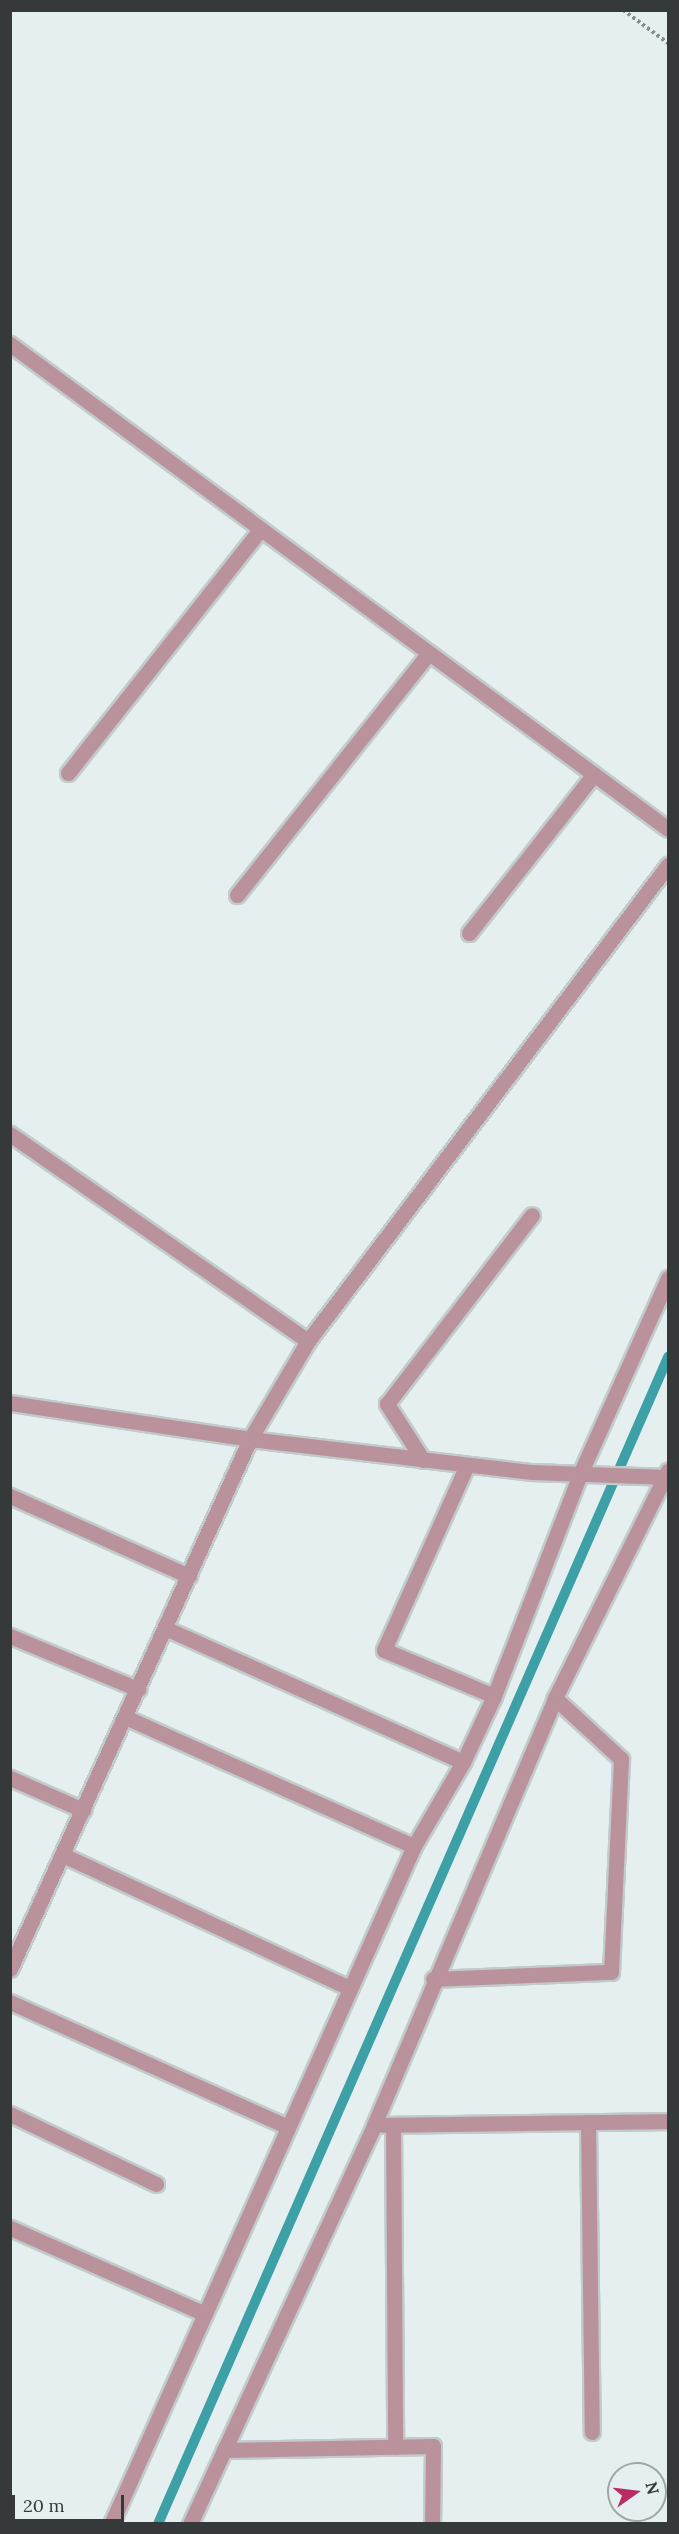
<!DOCTYPE html>
<html>
<head>
<meta charset="utf-8">
<style>
  body { margin:0 }
  #map { position:relative; width:679px; height:2534px; overflow:hidden; background:#e5eff0; font-family:Lora,serif }
  div>[style] { position:absolute }
  [style*='--x'] { left:calc(var(--x)*1px); top:calc(var(--y)*1px); width:calc(var(--w)*1px); rotate:calc(var(--a)*1deg) }
  .stream>* { height:10px; margin:-5px; padding:0 5px; transform-origin:5px; border-radius:5px; background:#3da0a7 }
  .path>* { height:4px; margin-top:-2px; transform-origin:0; background:repeating-linear-gradient(90deg,#858c8d 0 3px,transparent 0 6px) }
  .roads { filter:drop-shadow(2px 0 #c2cbcc) drop-shadow(-2px 0 #c2cbcc) drop-shadow(0 2px #c2cbcc) drop-shadow(0 -2px #c2cbcc) }
  .minor>* { height:15px; margin:-7.5px; padding:0 7.5px; transform-origin:7.5px; border-radius:7.5px; background:#ba929c }
  span { translate:-50% -50%; white-space:nowrap; text-align:center; line-height:1.15; -webkit-text-stroke:5px #e5eff0; paint-order:stroke }
  .frame { position:absolute; inset:0; border:12px solid #35393a; pointer-events:none }
  .north { position:absolute; left:607px; top:2462px; width:60px; height:60px; box-sizing:border-box; background:#e5eff0; border:2px solid #9fa6a7; border-radius:50%; rotate:76deg; font-size:16px; font-weight:700; line-height:24px; text-align:center; color:#35393a }
  .north::after { content:''; display:block; margin:auto; width:21px; height:27px; background:#b82d66; clip-path:polygon(50% 0,100% 100%,50% 72%,0 100%) }
  .scale { position:absolute; left:12px; top:2495px; width:112px; height:27px; box-sizing:border-box; border:3px solid #35393a; border-top:0; padding-left:8px; font-size:18px; line-height:21px; white-space:nowrap; color:#35393a; -webkit-text-stroke:4px #e5eff0; paint-order:stroke }
</style>
</head>
<body>
<div id="map">
  <div class="stream">
    <i style="--x:158;--y:2524;--w:1274;--a:-66.39"></i>
  </div>
  <div class="path">
    <i style="--x:623;--y:10;--w:56;--a:36.3"></i>
  </div>
  <div class="roads">
    <div class="minor">
      <i style="--x:10;--y:344;--w:817;--a:36.39"></i>
      <i style="--x:68;--y:773;--w:311;--a:-51.7"></i>
      <i style="--x:237;--y:895;--w:309;--a:-51.6"></i>
      <i style="--x:469;--y:933;--w:202;--a:-51.8"></i>
      <i style="--x:10;--y:1134;--w:363;--a:34.8"></i>
      <i style="--x:10;--y:1403;--w:243;--a:8.5"></i>
      <i style="--x:250;--y:1439;--w:284;--a:6.7"></i>
      <i style="--x:532;--y:1472;--w:136;--a:2.1"></i>
      <i style="--x:423;--y:1460;--w:67;--a:-122.7"></i>
      <i style="--x:387;--y:1404;--w:238;--a:-52.5"></i>
      <i style="--x:467;--y:1465;--w:203;--a:114.2"></i>
      <i style="--x:384;--y:1650;--w:119;--a:22.7"></i>
      <i style="--x:10;--y:1496;--w:196;--a:24.1"></i>
      <i style="--x:165;--y:1628;--w:327;--a:24.2"></i>
      <i style="--x:10;--y:1636;--w:139;--a:22.5"></i>
      <i style="--x:125;--y:1717;--w:316;--a:24.1"></i>
      <i style="--x:10;--y:1778;--w:80;--a:23.7"></i>
      <i style="--x:63;--y:1855;--w:316;--a:24.9"></i>
      <i style="--x:10;--y:1969;--w:582;--a:-65.64"></i>
      <i style="--x:250;--y:1439;--w:114;--a:-59.4"></i>
      <i style="--x:308;--y:1341;--w:597;--a:-52.9"></i>
      <i style="--x:433;--y:1979;--w:178;--a:-2.3"></i>
      <i style="--x:611;--y:1972;--w:213;--a:-87.3"></i>
      <i style="--x:621;--y:1759;--w:90;--a:-137.3"></i>
      <i style="--x:10;--y:2002;--w:305;--a:24.2"></i>
      <i style="--x:10;--y:2114;--w:162;--a:25.6"></i>
      <i style="--x:588;--y:2122;--w:310;--a:89.3"></i>
      <i style="--x:383;--y:2125;--w:285;--a:-0.8"></i>
      <i style="--x:393;--y:2125;--w:322;--a:89.6"></i>
      <i style="--x:10;--y:2228;--w:213;--a:23.8"></i>
      <i style="--x:224;--y:2450;--w:209;--a:-1.1"></i>
      <i style="--x:433;--y:2446;--w:78;--a:90.7"></i>
      <i style="--x:111;--y:2524;--w:743;--a:-65.92"></i>
      <i style="--x:414;--y:1846;--w:97;--a:-59.7"></i>
      <i style="--x:463;--y:1762;--w:73;--a:-64.8"></i>
      <i style="--x:494;--y:1696;--w:238;--a:-68.8"></i>
      <i style="--x:580;--y:1474;--w:215;--a:-65.8"></i>
      <i style="--x:190;--y:2524;--w:439;--a:-65.2"></i>
      <i style="--x:374;--y:2125;--w:464;--a:-67"></i>
      <i style="--x:555;--y:1698;--w:254;--a:-63.6"></i>
    </div>
  </div>
  <div class="frame"></div>
  <div class="north">N</div>
  <div class="scale">20 m</div>
</div>
</body>
</html>
